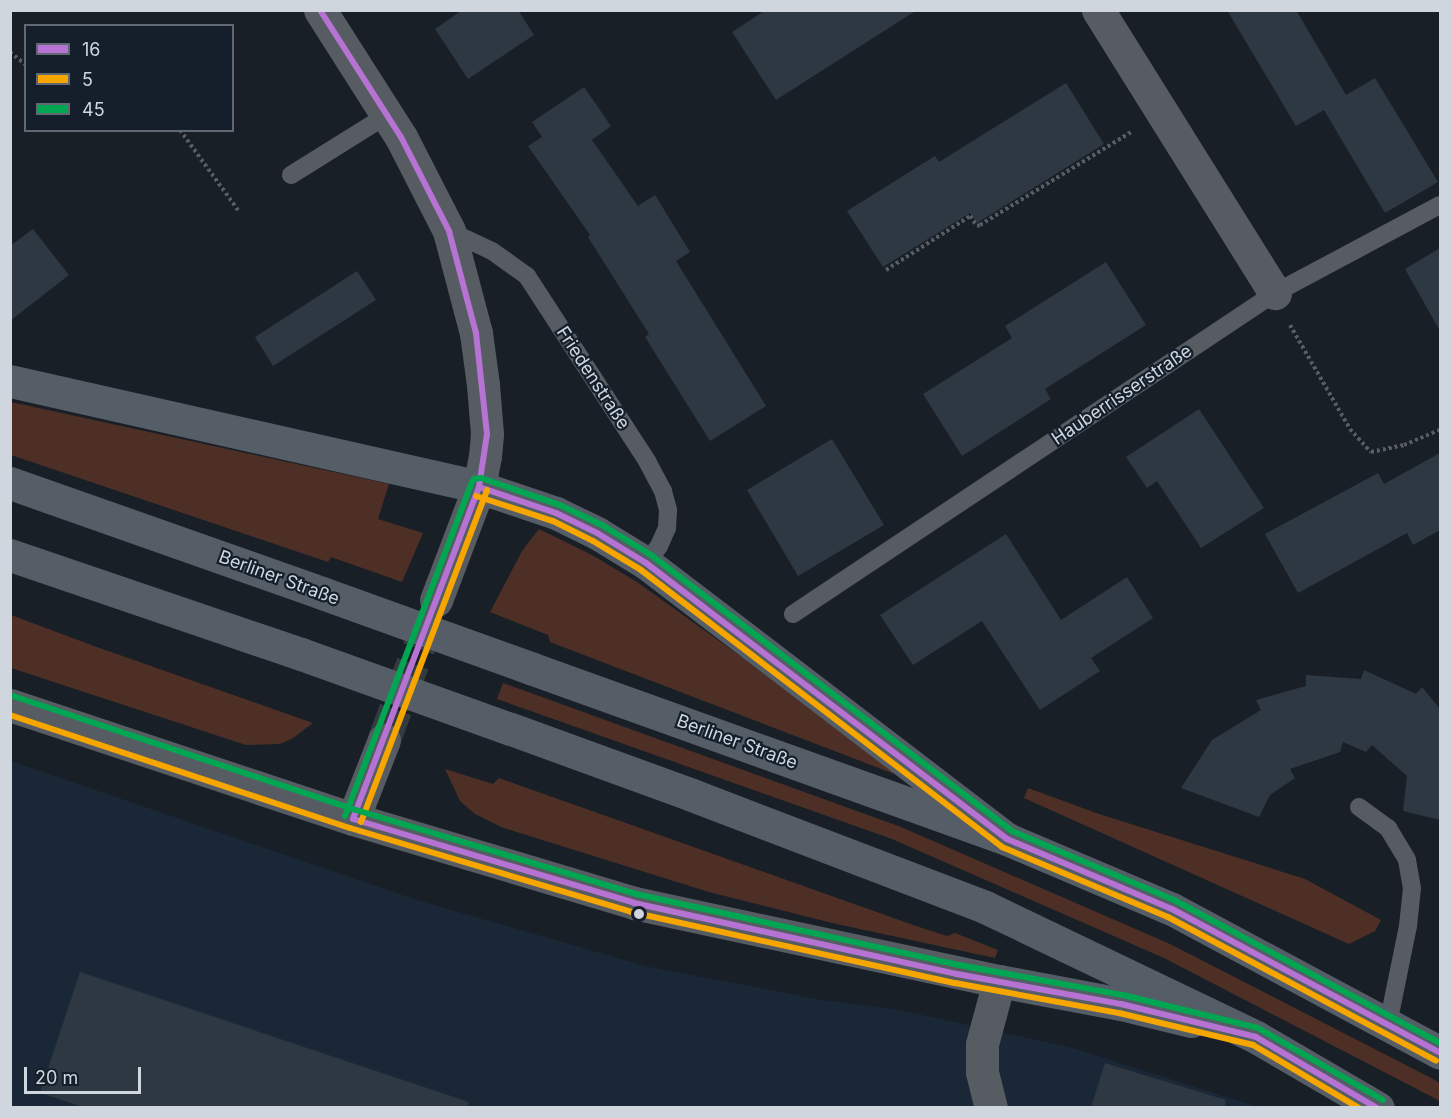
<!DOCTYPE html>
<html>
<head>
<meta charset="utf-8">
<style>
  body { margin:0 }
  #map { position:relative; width:1451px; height:1118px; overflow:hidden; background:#191f26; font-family:Inter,sans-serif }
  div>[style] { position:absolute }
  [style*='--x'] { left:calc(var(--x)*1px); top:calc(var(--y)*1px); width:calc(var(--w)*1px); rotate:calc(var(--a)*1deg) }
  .built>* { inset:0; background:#192736 }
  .green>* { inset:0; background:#4e2f26 }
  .building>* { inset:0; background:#2e3842 }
  .minor-tunnel>* { height:33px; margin-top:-16.5px; transform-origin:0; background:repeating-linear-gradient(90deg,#343a42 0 33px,transparent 0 49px) }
  .path>* { height:4px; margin-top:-2px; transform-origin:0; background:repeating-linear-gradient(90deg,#585d62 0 3px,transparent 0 6px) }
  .service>* { height:18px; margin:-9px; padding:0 9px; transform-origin:9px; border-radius:9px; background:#565c62 }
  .minor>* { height:33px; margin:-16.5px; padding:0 16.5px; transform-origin:16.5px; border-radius:16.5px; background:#565c62 }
  .primary>* { height:33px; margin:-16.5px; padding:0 16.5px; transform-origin:16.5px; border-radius:16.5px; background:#555d66 }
  .primary-bridge>* { height:33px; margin:-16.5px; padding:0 16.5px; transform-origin:16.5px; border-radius:16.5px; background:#555d66 }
  .bus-1>* { height:6px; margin:-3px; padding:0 3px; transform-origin:3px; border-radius:3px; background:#b673d3 }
  .bus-2>* { height:6px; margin:-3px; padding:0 3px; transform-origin:3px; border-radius:3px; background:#f7a600 }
  .bus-3>* { height:6px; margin:-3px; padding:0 3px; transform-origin:3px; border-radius:3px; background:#00a651 }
  .dots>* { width:16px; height:16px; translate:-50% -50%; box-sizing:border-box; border:3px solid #141f2b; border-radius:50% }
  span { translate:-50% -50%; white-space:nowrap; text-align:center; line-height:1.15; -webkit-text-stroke:4.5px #141f2b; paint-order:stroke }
  .street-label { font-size:18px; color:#cfd6de }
  .frame { position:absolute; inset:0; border:12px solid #cfd6de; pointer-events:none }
  .legend { position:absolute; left:24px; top:24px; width:210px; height:108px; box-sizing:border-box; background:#141f2b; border:2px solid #5f6873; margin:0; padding:8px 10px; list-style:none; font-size:18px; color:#cfd6de }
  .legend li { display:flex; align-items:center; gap:12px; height:30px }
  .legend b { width:30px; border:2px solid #5f6873 }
  .scale { position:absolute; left:24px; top:1067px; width:117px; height:27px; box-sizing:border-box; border:3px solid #cfd6de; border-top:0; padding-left:8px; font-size:18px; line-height:21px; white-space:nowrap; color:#cfd6de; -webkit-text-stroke:4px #141f2b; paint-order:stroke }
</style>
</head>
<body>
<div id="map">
  <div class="built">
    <i style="clip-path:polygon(11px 761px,417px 900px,645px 966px,822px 1000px,895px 1009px,1073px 1048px,1258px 1107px,11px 1108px)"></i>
  </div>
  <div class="green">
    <i style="clip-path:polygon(11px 402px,389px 484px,378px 519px,423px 533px,402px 582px,331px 557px,328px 562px,11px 455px)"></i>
    <i style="clip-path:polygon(539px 529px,592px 555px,637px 582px,743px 658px,897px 775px,550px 642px,548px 635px,490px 612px,522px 551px)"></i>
    <i style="clip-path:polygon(11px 615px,94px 646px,313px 723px,293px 738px,280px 744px,246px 745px,11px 668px)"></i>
    <i style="clip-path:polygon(503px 683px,901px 827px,1170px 944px,1435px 1080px,1440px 1083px,1440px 1101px,1164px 958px,892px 839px,497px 699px)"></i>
    <i style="clip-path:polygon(445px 769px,493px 784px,499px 778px,916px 926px,947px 936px,955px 933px,998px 950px,995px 958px,832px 923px,709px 892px,501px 827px,475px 814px,460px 801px)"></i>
    <i style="clip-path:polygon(1028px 788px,1099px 814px,1305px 879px,1381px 920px,1375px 931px,1349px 944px,1024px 798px)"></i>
  </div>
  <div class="building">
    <i style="clip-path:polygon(462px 10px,518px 10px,534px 35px,468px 79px,435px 29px)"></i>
    <i style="clip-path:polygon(766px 10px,917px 10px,776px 100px,732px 32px)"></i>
    <i style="clip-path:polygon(1227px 10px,1296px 10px,1346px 95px,1375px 78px,1438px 182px,1385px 213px,1324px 110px,1296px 126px)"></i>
    <i style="clip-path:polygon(1066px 83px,1104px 144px,977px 223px,970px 213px,883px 267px,847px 211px,935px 156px,939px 162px)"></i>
    <i style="clip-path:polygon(584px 87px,611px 126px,592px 140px,638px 206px,655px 195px,690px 252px,676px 261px,766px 406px,710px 441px,645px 337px,649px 334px,588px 237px,590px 235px,528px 146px,542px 137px,532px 122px)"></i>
    <i style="clip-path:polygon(33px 229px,69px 275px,10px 321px,10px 246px)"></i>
    <i style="clip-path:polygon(1440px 248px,1440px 331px,1405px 269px)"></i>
    <i style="clip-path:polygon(1106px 262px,1146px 325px,1045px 389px,1051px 399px,962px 456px,923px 394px,1012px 338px,1005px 326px)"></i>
    <i style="clip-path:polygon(357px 271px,376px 300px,273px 366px,255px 337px)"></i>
    <i style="clip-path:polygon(1199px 409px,1264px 508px,1201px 548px,1157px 481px,1147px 488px,1126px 457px)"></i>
    <i style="clip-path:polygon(832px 439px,884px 525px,798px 576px,747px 490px)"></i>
    <i style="clip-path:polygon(1440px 453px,1440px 530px,1413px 545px,1407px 533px,1298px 593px,1265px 534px,1378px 473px,1384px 484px)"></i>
    <i style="clip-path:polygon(1006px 534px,1061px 620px,1127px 577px,1153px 618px,1091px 658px,1100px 671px,1040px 710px,982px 621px,913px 665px,880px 615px)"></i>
    <i style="clip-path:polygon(1364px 670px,1416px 694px,1422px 687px,1440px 709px,1440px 820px,1403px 811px,1407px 776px,1372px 745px,1366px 752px,1343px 742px,1340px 752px,1290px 769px,1295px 778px,1270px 795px,1259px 817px,1181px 788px,1212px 740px,1261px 710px,1256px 700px,1306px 686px,1306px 675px,1361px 679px)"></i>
    <i style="clip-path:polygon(80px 972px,469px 1102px,468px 1107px,83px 1107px,40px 1093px)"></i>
    <i style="clip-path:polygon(1105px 1063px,1226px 1100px,1225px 1107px,1091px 1107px)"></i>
  </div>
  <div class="minor-tunnel">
    <i style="--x:384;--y:740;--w:145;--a:-69.4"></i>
  </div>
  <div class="path">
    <i style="--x:10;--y:52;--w:21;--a:39"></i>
    <i style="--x:180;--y:130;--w:99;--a:54.1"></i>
    <i style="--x:886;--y:270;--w:100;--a:-32.7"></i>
    <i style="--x:970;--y:216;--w:12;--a:55"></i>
    <i style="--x:977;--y:226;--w:3;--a:-18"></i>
    <i style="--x:980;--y:225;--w:177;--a:-31.6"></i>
    <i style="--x:1290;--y:325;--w:120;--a:60"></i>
    <i style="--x:1350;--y:429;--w:31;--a:48"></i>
    <i style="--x:1371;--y:452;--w:34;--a:-12"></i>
    <i style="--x:1404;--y:445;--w:39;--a:-23"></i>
  </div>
  <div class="service">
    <i style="--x:291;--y:175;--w:113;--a:-32"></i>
    <i style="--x:449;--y:231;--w:47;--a:24.9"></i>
    <i style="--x:492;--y:251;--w:43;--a:35.5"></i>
    <i style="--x:527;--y:276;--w:221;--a:57"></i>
    <i style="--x:647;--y:461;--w:34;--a:62"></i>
    <i style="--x:663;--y:491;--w:20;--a:75"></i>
    <i style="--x:668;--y:510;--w:18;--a:93"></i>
    <i style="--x:667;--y:528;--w:20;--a:114"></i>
    <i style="--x:659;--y:546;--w:21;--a:127"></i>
    <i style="--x:793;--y:614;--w:579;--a:-33.66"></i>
    <i style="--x:1275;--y:293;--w:187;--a:-28.1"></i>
    <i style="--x:1359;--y:807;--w:36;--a:36"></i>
    <i style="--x:1388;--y:828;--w:37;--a:59"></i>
    <i style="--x:1407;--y:860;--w:28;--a:80"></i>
    <i style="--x:1412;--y:888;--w:38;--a:96"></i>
    <i style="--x:1408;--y:926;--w:100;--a:101.5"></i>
  </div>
  <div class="minor">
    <i style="--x:320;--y:10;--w:151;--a:57.5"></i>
    <i style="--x:401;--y:137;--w:106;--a:62.9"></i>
    <i style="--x:449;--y:231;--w:106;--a:75.2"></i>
    <i style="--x:476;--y:333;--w:52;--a:82.3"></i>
    <i style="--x:483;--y:385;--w:49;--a:85.3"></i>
    <i style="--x:487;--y:434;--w:22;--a:95"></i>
    <i style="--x:485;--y:456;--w:32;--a:101"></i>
    <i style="--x:479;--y:487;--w:121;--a:110.8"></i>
    <i style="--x:1098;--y:10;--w:334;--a:58"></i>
    <i style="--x:10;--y:705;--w:361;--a:18.4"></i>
    <i style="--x:353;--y:819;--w:293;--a:16.6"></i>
    <i style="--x:634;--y:903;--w:373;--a:12.1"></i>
    <i style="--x:999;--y:981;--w:65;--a:105.1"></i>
    <i style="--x:982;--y:1044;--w:28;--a:90"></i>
    <i style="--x:982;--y:1072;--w:37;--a:76"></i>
    <i style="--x:353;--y:819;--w:85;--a:-68.6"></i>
  </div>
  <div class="primary">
    <i style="--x:10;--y:381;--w:481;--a:12.7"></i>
    <i style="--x:479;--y:487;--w:81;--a:18.7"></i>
    <i style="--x:556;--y:513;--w:46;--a:26"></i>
    <i style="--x:597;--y:533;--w:57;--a:31.5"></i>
    <i style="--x:646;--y:563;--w:454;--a:37.4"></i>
    <i style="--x:10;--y:483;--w:331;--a:19.4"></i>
    <i style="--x:10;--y:555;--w:307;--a:18.8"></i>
    <i style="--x:533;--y:669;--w:504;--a:19.73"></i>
    <i style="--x:1007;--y:839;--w:179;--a:23"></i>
    <i style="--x:1172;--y:909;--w:304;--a:28.2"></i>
    <i style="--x:511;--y:729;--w:193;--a:20"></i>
    <i style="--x:692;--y:795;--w:314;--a:20.9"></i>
    <i style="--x:985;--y:907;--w:301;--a:25.6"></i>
    <i style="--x:1256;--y:1037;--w:141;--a:30.2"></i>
    <i style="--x:999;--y:981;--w:124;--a:10.7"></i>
    <i style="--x:1121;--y:1004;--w:72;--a:13.7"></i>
  </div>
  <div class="primary-bridge">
    <i style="--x:322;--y:593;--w:224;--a:19.8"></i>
    <i style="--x:301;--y:654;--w:223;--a:19.7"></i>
  </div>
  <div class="bus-1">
    <i style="--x:320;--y:10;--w:151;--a:57.5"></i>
    <i style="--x:401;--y:137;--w:106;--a:62.9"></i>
    <i style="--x:449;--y:231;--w:106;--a:75.2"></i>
    <i style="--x:476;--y:333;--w:102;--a:83.8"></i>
    <i style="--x:487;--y:434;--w:54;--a:98.6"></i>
    <i style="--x:479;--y:487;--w:355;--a:110.8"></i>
    <i style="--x:479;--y:487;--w:81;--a:18.7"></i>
    <i style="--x:556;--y:513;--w:46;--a:26"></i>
    <i style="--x:597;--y:533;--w:57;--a:31.5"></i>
    <i style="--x:646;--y:563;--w:454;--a:37.4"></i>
    <i style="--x:1007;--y:839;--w:179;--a:23"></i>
    <i style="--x:1172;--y:909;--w:304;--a:28.2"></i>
    <i style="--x:353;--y:819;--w:293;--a:16.6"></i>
    <i style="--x:634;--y:903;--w:331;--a:12.4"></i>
    <i style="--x:957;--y:974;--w:167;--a:10.4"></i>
    <i style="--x:1121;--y:1004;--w:139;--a:13.7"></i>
    <i style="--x:1256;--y:1037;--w:140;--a:30.4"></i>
  </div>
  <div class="bus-2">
    <i style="--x:476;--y:496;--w:81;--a:18"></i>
    <i style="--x:553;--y:521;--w:45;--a:26.6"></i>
    <i style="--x:593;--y:541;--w:56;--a:31.1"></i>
    <i style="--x:641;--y:570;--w:455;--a:37.5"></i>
    <i style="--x:1002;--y:847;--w:180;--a:22.9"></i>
    <i style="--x:1168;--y:917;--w:304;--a:28.2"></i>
    <i style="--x:10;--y:715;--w:358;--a:18.4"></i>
    <i style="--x:350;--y:828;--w:293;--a:16.6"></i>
    <i style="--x:631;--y:912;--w:332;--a:12.4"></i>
    <i style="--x:955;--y:983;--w:167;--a:10.4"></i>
    <i style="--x:1119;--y:1013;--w:138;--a:13.4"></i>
    <i style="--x:1253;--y:1045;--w:123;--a:30.7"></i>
    <i style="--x:361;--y:822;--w:355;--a:-69.2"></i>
  </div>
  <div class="bus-3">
    <i style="--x:13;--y:696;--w:361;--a:18.4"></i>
    <i style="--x:356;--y:810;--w:292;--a:16.7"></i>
    <i style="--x:636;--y:894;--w:331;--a:12.4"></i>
    <i style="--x:959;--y:965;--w:167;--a:10.4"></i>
    <i style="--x:1123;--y:995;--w:139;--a:13.7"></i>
    <i style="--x:1258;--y:1028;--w:144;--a:29.9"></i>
    <i style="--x:345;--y:816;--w:355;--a:-69.2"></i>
    <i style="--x:471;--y:484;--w:6;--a:-59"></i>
    <i style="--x:474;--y:479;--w:7;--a:-8"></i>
    <i style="--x:481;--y:478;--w:83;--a:18.9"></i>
    <i style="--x:560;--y:505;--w:47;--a:25.5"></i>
    <i style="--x:602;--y:525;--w:57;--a:31.5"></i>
    <i style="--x:651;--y:555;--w:454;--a:37.4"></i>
    <i style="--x:1012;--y:831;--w:178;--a:23.1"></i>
    <i style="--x:1176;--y:901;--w:300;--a:28.3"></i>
  </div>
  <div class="dots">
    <i style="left:639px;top:914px;background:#cfd6de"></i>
  </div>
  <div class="street-label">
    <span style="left:593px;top:378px;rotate:57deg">Friedenstraße</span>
    <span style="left:1122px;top:395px;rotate:-34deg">Hauberrisserstraße</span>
    <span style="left:279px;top:578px;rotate:20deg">Berliner Straße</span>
    <span style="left:737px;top:742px;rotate:20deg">Berliner Straße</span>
  </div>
  <div class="frame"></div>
  <ul class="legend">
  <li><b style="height:8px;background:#b673d3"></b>16</li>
  <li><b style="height:8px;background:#f7a600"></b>5</li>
  <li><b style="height:8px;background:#00a651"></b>45</li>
  </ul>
  <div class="scale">20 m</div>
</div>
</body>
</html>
